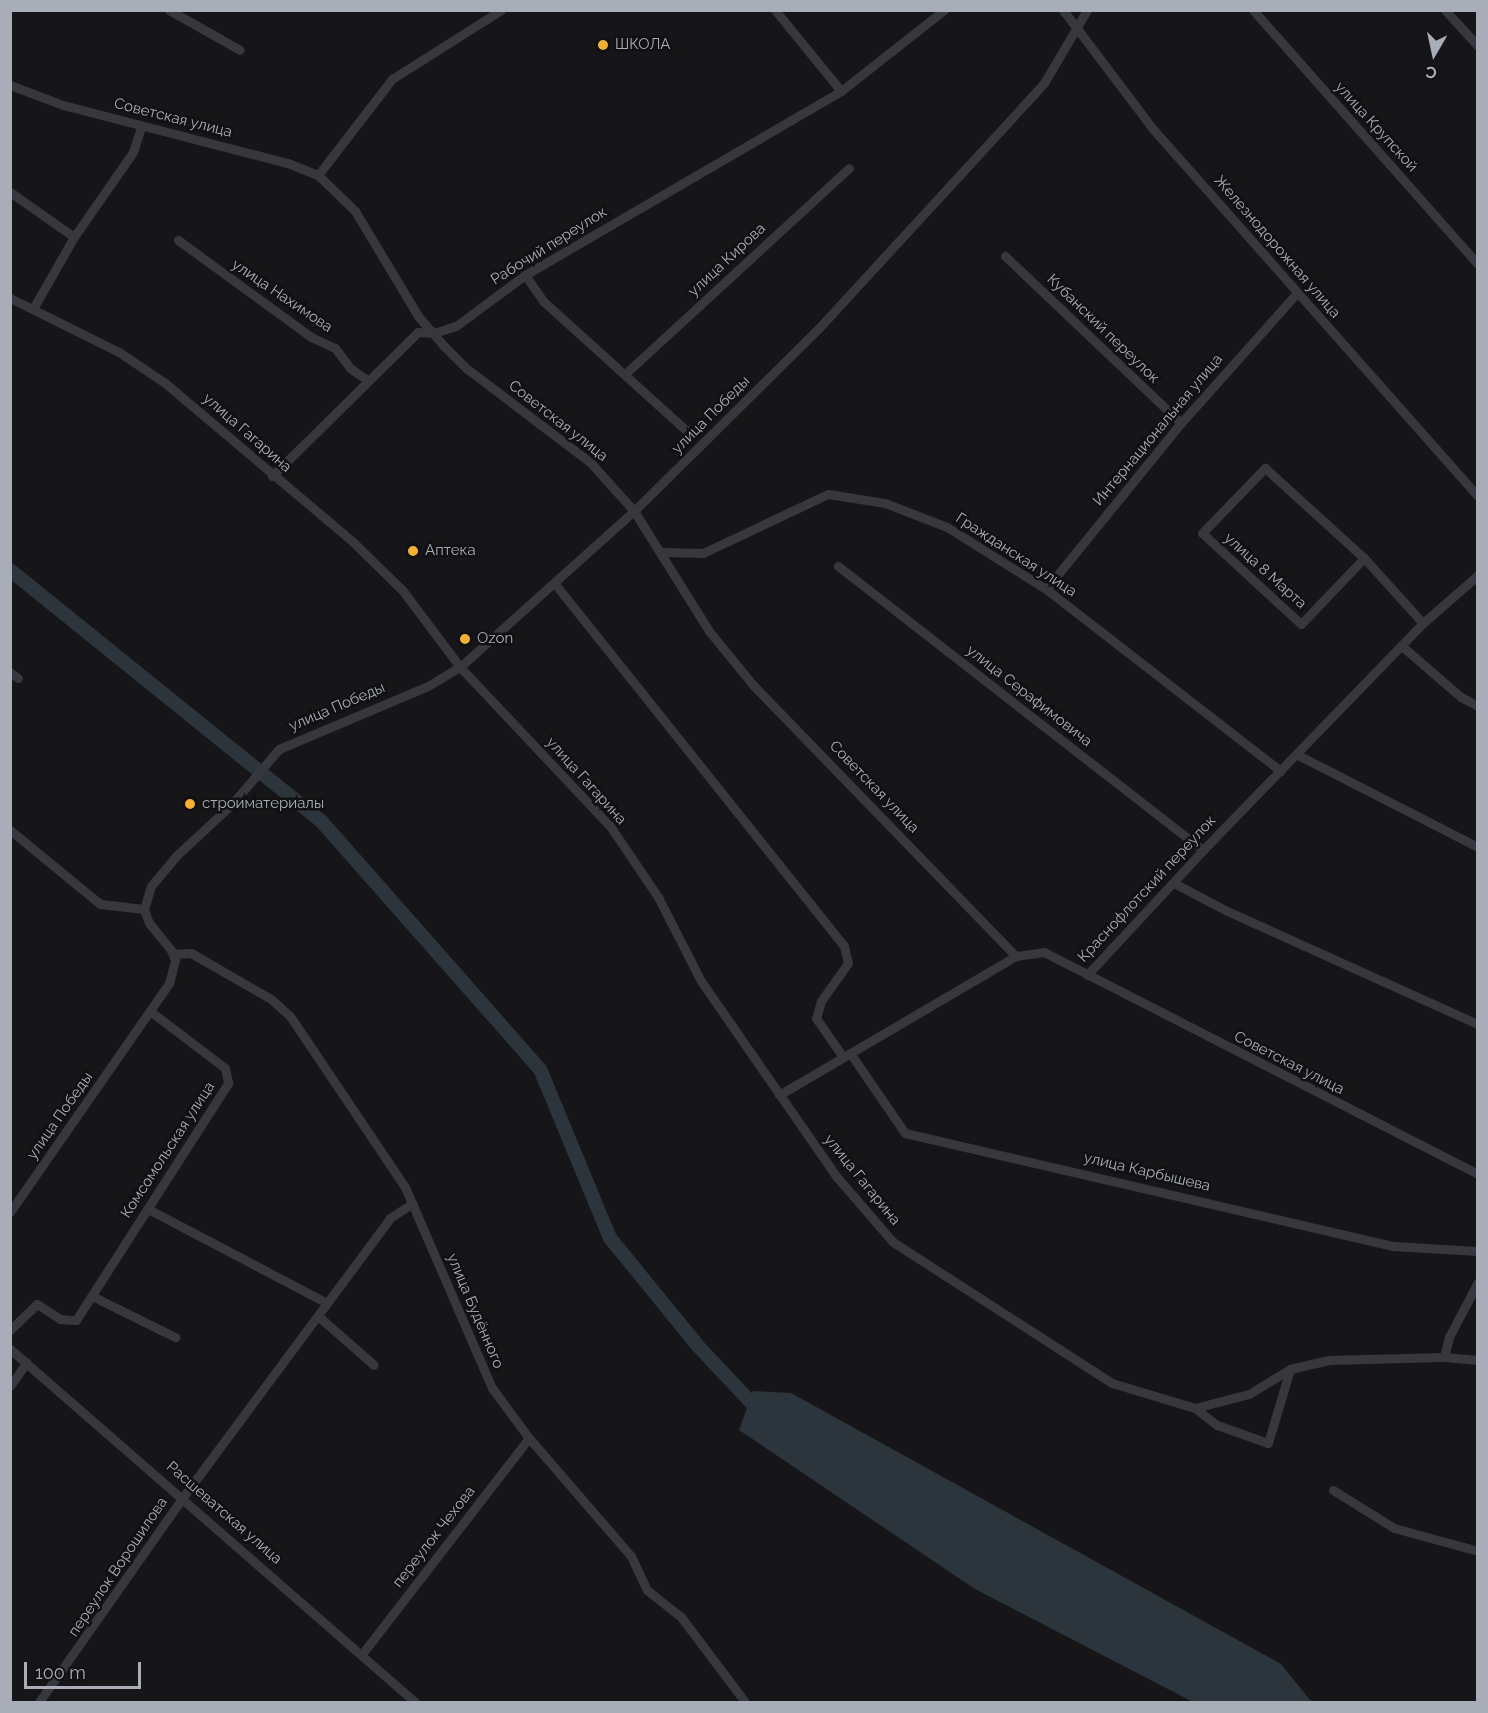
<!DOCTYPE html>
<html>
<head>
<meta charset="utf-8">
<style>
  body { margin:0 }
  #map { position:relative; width:1488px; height:1713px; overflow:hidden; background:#161618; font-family:Raleway,sans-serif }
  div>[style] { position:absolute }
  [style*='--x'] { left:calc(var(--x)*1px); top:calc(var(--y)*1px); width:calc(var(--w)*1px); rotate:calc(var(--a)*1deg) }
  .water>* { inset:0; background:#2c353c }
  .river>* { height:14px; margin:-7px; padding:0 7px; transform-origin:7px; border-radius:7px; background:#2c353c }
  .minor>* { height:9px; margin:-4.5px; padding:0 4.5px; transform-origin:4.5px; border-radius:4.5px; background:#37383d }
  .dots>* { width:16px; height:16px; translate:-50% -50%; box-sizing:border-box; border:3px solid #111113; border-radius:50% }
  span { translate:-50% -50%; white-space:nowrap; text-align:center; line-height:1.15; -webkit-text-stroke:5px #111113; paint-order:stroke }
  .poi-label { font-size:15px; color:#a8adb8 }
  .left { translate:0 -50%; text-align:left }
  .street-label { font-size:15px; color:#a8adb8 }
  .frame { position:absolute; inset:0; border:12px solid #a8adb8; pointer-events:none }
  .north { position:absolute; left:1404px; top:24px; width:60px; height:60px; -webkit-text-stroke:4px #111113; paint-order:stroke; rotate:189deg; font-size:16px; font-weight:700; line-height:24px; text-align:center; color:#a8adb8 }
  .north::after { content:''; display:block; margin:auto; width:21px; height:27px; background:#a8adb8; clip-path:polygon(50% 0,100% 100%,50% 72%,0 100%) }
  .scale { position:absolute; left:24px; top:1662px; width:117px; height:27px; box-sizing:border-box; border:3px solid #a8adb8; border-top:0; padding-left:8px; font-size:18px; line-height:21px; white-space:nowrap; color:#a8adb8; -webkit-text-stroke:4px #111113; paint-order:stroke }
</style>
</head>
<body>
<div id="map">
  <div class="water">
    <i style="clip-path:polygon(753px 1391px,791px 1393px,1281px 1664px,1310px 1700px,1316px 1702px,1193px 1702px,975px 1589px,739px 1430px)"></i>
  </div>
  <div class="river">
    <i style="--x:10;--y:570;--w:401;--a:38.9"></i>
    <i style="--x:322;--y:822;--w:329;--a:48.6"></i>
    <i style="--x:540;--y:1069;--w:183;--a:67.5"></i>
    <i style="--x:610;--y:1238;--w:139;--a:50.8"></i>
    <i style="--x:698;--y:1346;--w:92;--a:46.8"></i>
  </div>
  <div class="minor">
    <i style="--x:169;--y:10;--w:81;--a:29.4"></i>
    <i style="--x:775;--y:10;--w:104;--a:50.8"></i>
    <i style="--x:1063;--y:10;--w:149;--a:52.9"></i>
    <i style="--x:1153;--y:129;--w:490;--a:48.5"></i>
    <i style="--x:1253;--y:10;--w:339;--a:48.5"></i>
    <i style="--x:1445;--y:10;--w:49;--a:47.5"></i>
    <i style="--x:10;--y:85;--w:57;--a:20.7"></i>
    <i style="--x:63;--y:105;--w:232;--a:14.5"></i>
    <i style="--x:288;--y:163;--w:32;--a:22"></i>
    <i style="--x:318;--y:175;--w:52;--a:44.2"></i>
    <i style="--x:355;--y:211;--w:122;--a:59"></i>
    <i style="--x:418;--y:316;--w:38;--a:49"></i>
    <i style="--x:443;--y:345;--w:33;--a:45"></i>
    <i style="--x:466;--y:368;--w:156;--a:37.2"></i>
    <i style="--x:590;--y:462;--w:66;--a:48.1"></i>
    <i style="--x:634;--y:511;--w:142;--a:58"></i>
    <i style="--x:709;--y:631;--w:70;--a:50.8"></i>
    <i style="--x:753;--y:685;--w:378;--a:45.9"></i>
    <i style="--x:318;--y:175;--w:121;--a:-52.4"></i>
    <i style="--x:392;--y:79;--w:129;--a:-32.3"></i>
    <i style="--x:10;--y:192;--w:78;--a:35.1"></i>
    <i style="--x:178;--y:240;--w:165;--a:36.1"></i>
    <i style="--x:311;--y:337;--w:26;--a:25"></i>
    <i style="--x:335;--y:348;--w:25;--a:53"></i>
    <i style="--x:350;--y:368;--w:19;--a:35"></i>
    <i style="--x:1005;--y:256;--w:243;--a:43.5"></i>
    <i style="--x:525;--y:275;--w:32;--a:55"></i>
    <i style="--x:543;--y:301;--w:197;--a:42.1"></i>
    <i style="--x:10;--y:298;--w:122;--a:26.4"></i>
    <i style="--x:119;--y:352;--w:55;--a:34"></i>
    <i style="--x:165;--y:383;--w:243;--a:40.2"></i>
    <i style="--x:351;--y:540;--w:73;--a:44.4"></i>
    <i style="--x:403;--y:591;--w:95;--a:53.1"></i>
    <i style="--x:460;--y:667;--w:219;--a:46.7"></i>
    <i style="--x:610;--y:826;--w:86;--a:55.9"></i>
    <i style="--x:658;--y:897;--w:94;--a:62.9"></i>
    <i style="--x:701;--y:981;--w:237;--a:55.3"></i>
    <i style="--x:836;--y:1176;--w:87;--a:49.2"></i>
    <i style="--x:893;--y:1242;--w:260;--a:32.8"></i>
    <i style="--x:1112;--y:1383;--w:87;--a:16.8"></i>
    <i style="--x:1195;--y:1408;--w:56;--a:-14.5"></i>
    <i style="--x:1249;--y:1394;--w:48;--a:-31.4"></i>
    <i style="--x:1290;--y:1369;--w:40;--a:-13"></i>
    <i style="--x:1329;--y:1360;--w:115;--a:-1.5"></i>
    <i style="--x:1444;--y:1357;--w:34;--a:5"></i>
    <i style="--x:34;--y:307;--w:81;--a:-60.3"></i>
    <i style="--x:74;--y:237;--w:103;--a:-55.2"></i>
    <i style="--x:133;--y:152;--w:25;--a:-72"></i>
    <i style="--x:625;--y:374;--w:304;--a:-42.6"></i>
    <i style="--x:272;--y:476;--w:205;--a:-44.6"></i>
    <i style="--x:418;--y:332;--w:16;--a:4"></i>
    <i style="--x:434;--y:333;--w:23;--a:-18"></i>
    <i style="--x:456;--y:326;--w:86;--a:-36.5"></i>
    <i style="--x:525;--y:275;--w:366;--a:-30.2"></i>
    <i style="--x:841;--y:91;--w:131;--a:-38.2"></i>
    <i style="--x:663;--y:552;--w:40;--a:1.4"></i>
    <i style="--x:703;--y:553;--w:138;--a:-25.3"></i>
    <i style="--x:828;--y:494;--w:58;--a:9"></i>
    <i style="--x:885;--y:503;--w:66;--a:21.2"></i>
    <i style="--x:947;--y:527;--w:117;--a:32.1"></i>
    <i style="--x:1046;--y:589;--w:297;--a:37.8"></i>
    <i style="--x:1364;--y:558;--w:91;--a:133.7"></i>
    <i style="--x:1301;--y:624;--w:134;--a:-137.4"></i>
    <i style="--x:1202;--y:533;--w:91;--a:-45.9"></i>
    <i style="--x:1265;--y:468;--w:134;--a:42.3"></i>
    <i style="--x:1364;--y:558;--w:88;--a:47.8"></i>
    <i style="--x:838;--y:566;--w:462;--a:37.9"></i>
    <i style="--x:555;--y:584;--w:463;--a:51.4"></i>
    <i style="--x:844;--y:946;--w:17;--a:77"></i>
    <i style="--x:848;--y:963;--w:47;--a:125.4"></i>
    <i style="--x:821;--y:1001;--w:18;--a:106"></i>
    <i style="--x:816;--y:1018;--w:47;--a:55.3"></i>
    <i style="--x:1046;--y:589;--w:214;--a:-50.9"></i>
    <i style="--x:1181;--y:423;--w:174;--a:-48.3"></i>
    <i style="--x:1403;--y:647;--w:77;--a:40.8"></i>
    <i style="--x:1461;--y:697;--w:19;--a:28"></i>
    <i style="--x:10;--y:672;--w:10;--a:37"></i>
    <i style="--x:1298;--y:755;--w:202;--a:27.1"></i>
    <i style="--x:10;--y:830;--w:117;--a:39.4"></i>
    <i style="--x:100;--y:904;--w:44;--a:6.5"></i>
    <i style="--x:1174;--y:883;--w:58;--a:27.9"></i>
    <i style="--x:1225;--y:910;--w:277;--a:24.3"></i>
    <i style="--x:173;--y:954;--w:18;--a:-3"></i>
    <i style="--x:191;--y:953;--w:92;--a:29.9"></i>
    <i style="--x:271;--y:999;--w:25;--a:42"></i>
    <i style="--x:290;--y:1016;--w:206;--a:56.1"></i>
    <i style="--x:405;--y:1187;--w:219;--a:66.6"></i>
    <i style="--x:492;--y:1388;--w:62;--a:53.5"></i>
    <i style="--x:529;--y:1438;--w:156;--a:49.2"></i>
    <i style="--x:631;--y:1556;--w:38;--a:65"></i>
    <i style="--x:647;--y:1590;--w:43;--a:38.5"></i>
    <i style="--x:681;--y:1617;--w:106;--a:53"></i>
    <i style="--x:1087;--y:975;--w:171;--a:-47.1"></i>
    <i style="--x:1203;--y:850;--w:316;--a:-45.9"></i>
    <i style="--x:1423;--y:623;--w:73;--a:-41.1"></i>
    <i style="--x:850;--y:1053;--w:97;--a:55.5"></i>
    <i style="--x:905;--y:1133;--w:501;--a:13.04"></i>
    <i style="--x:1393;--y:1246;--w:85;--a:3.4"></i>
    <i style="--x:779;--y:1095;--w:275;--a:-30.4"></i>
    <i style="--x:1016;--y:956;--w:28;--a:-8"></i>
    <i style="--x:1044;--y:952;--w:487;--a:27.1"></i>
    <i style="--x:148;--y:1209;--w:202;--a:27.7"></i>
    <i style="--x:10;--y:1212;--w:279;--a:-55.2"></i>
    <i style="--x:169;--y:983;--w:24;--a:-75"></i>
    <i style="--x:175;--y:960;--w:11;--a:-112"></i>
    <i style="--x:171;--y:950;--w:35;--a:-129"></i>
    <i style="--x:149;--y:923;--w:15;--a:-110"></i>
    <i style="--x:144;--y:909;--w:24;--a:-73"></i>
    <i style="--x:151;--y:886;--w:39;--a:-50"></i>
    <i style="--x:176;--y:856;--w:76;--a:-42.9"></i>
    <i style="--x:232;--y:804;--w:72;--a:-49.5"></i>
    <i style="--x:279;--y:749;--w:162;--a:-22.9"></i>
    <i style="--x:428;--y:686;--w:37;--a:-31"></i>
    <i style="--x:460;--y:667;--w:234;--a:-41.9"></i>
    <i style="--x:634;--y:511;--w:259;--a:-44.7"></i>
    <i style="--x:818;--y:329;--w:334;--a:-47.4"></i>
    <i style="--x:1044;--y:83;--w:85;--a:-59.5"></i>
    <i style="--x:92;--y:1296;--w:93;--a:26.3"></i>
    <i style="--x:318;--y:1316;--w:74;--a:41.2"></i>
    <i style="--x:10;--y:1330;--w:37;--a:-44"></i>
    <i style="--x:37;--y:1304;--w:27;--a:33"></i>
    <i style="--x:60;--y:1319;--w:16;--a:4"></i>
    <i style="--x:76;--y:1320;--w:282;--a:-57.3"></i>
    <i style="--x:228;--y:1083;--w:15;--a:-101"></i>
    <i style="--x:225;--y:1068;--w:94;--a:-142.8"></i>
    <i style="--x:10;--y:1349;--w:537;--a:41.08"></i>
    <i style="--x:1444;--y:1357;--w:21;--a:-76"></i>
    <i style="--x:1449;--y:1337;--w:62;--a:-62.2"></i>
    <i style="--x:10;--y:1386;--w:29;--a:-55"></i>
    <i style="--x:1195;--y:1408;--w:28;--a:38"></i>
    <i style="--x:1217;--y:1425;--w:54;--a:19.4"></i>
    <i style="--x:1268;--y:1443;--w:77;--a:-73.4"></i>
    <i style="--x:1333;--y:1490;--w:72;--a:31.9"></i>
    <i style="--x:1394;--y:1528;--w:87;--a:15.3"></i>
    <i style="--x:362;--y:1654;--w:273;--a:-52.3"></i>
    <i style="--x:39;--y:1702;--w:251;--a:-54.9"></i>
    <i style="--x:183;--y:1497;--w:347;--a:-53.4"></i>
    <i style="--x:390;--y:1218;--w:27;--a:-33"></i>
  </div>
  <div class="dots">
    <i style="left:603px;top:45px;background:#f2b134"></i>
    <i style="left:413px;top:551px;background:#f2b134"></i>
    <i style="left:465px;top:639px;background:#f2b134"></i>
    <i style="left:190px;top:804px;background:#f2b134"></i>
  </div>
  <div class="poi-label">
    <span class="left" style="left:615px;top:45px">ШКОЛА</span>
    <span class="left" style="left:425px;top:551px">Аптека</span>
    <span class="left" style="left:477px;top:639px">Ozon</span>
    <span class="left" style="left:202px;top:804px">строиматериалы</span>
  </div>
  <div class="street-label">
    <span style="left:173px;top:118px;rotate:14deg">Советская улица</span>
    <span style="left:1376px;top:127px;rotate:48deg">улица Крупской</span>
    <span style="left:549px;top:246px;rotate:-32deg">Рабочий переулок</span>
    <span style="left:1277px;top:247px;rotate:49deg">Железнодорожная улица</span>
    <span style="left:727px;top:260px;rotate:-43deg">улица Кирова</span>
    <span style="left:282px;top:296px;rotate:34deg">улица Нахимова</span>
    <span style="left:1103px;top:329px;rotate:44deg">Кубанский переулок</span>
    <span style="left:711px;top:415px;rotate:-45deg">улица Победы</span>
    <span style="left:558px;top:421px;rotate:38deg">Советская улица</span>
    <span style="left:1158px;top:430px;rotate:-50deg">Интернациональная улица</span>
    <span style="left:247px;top:433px;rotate:41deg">улица Гагарина</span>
    <span style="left:1016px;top:555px;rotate:33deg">Гражданская улица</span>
    <span style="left:1265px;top:571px;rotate:42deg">улица 8 Марта</span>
    <span style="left:1029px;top:696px;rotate:38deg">улица Серафимовича</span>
    <span style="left:337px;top:707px;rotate:-23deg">улица Победы</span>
    <span style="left:586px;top:781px;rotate:48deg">улица Гагарина</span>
    <span style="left:874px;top:787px;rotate:46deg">Советская улица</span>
    <span style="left:1147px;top:889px;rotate:-47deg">Краснофлотский переулок</span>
    <span style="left:1289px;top:1063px;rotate:27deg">Советская улица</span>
    <span style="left:60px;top:1116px;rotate:-55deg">улица Победы</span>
    <span style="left:168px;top:1150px;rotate:-57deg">Комсомольская улица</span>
    <span style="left:1147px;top:1172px;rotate:13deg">улица Карбышева</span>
    <span style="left:862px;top:1180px;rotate:51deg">улица Гагарина</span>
    <span style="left:475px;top:1311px;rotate:67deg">улица Будённого</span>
    <span style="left:224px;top:1513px;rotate:41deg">Расшеватская улица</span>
    <span style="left:434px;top:1537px;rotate:-52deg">переулок Чехова</span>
    <span style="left:118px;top:1567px;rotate:-56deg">переулок Ворошилова</span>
  </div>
  <div class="frame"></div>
  <div class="north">С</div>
  <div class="scale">100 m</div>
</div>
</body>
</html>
